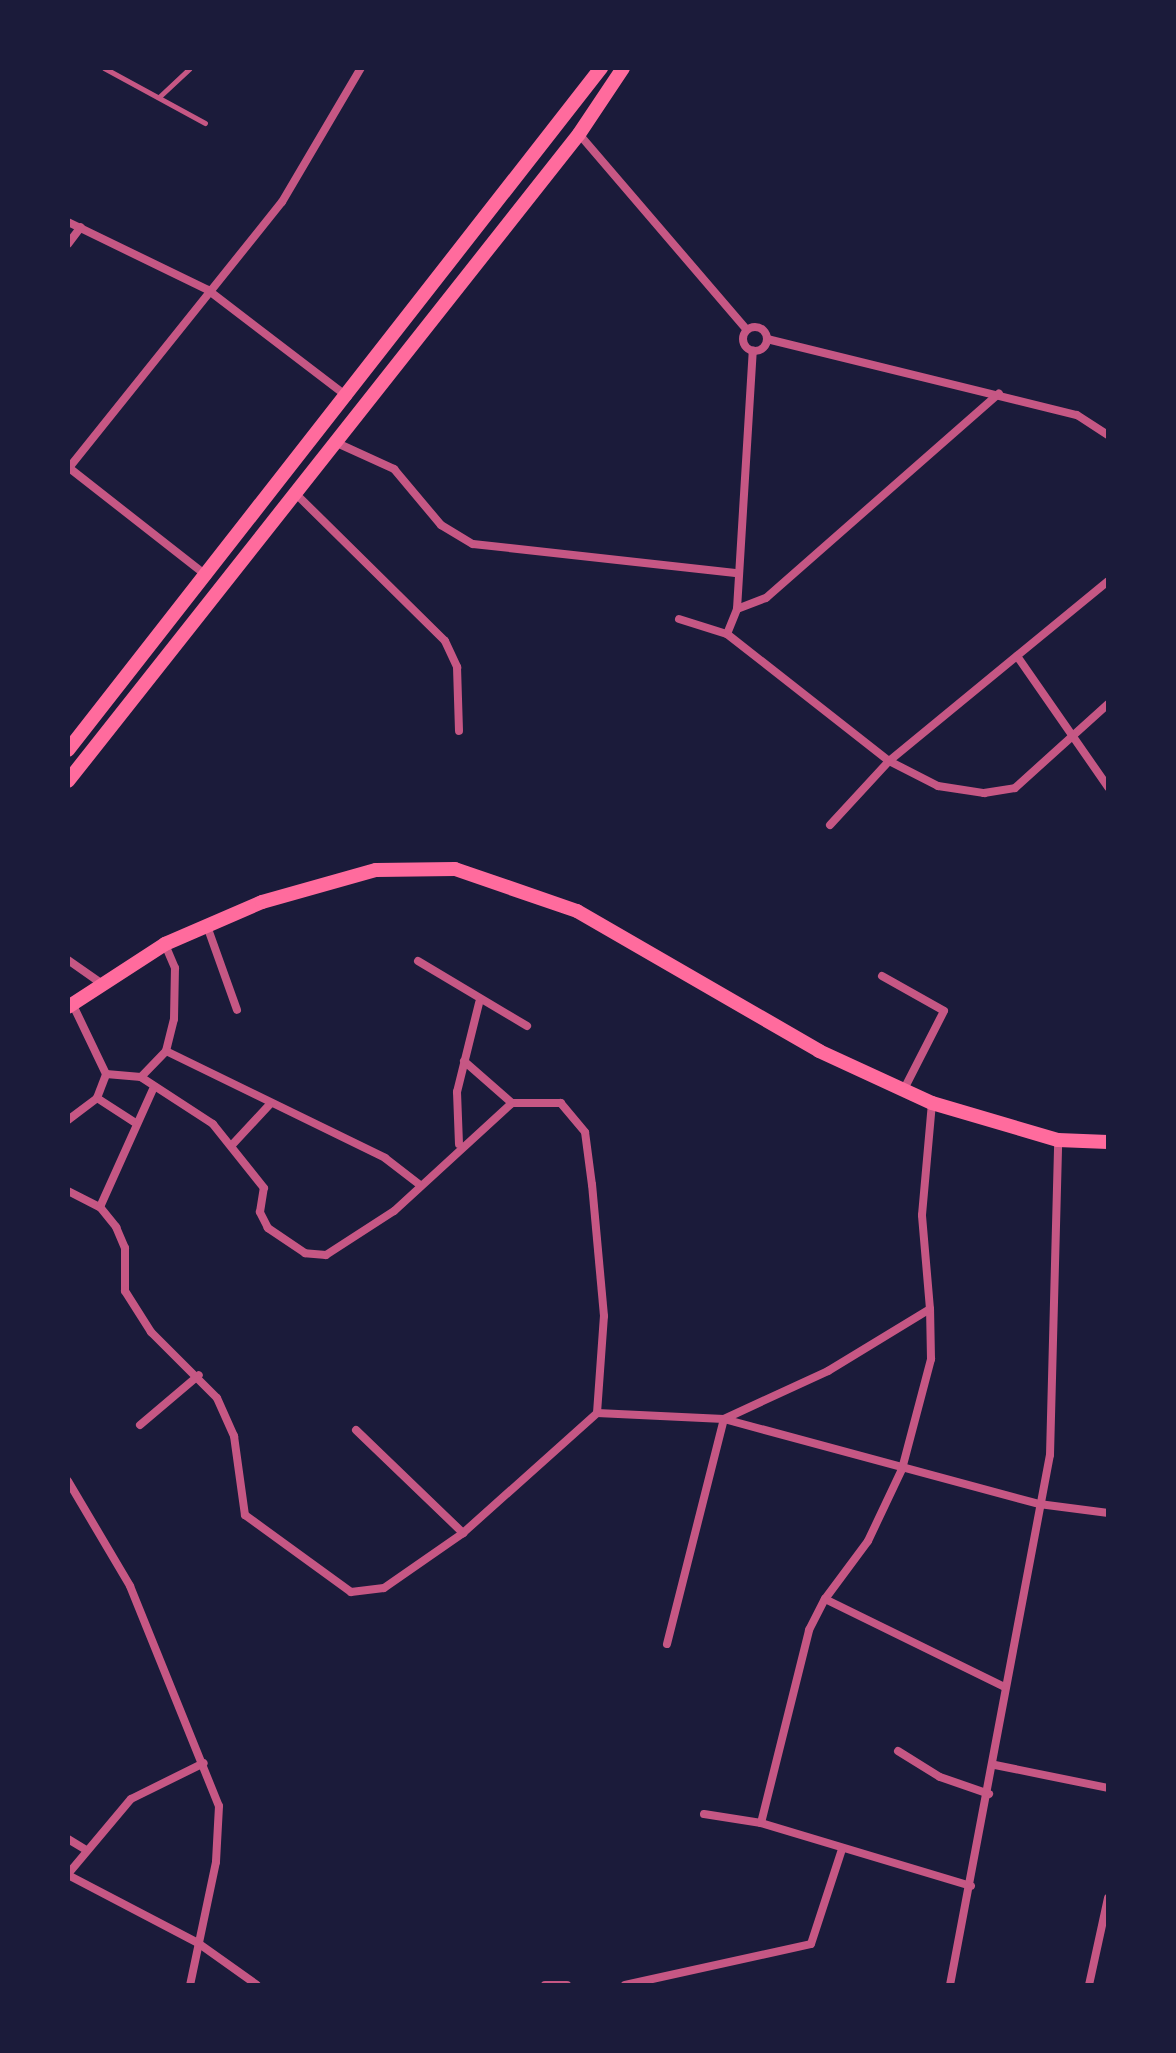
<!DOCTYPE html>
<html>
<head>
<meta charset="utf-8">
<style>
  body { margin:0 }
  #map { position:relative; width:1176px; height:2053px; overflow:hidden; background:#1b1b3a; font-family:Mulish,sans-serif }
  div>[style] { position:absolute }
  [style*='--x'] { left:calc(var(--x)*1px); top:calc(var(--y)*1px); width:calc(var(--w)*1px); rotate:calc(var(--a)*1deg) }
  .service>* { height:5px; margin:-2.5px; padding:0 2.5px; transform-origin:2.5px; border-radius:2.5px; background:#c65784 }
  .minor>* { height:8px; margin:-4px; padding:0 4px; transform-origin:4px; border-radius:4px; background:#c65784 }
  .minor>.ring { margin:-4px; padding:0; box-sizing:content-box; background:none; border:8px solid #c65784; border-radius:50% }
  .secondary>* { height:14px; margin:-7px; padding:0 7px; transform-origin:7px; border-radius:7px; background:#ff6b9d }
  .primary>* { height:14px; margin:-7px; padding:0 7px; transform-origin:7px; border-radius:7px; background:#ff6b9d }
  span { translate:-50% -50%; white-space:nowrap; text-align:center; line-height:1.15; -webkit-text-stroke:8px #1b1b3a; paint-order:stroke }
  .frame { position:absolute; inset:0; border:70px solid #1b1b3a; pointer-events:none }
</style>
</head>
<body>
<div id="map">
  <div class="service">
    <i style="--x:104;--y:68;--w:115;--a:28.6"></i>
    <i style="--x:159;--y:97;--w:42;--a:-43.1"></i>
  </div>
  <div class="minor">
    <i style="--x:579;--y:134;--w:258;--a:49.4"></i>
    <i style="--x:68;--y:222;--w:156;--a:25.9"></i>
    <i style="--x:208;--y:290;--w:176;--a:37.4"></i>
    <i style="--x:68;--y:244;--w:21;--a:-53"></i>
    <i class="ring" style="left:743px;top:327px;width:16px;height:16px"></i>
    <i style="--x:767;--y:339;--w:319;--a:13.8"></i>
    <i style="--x:1077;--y:415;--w:37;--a:33"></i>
    <i style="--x:337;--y:443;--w:63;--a:24.5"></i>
    <i style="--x:394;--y:469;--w:73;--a:50"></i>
    <i style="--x:441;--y:525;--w:37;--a:31"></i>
    <i style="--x:473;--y:544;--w:264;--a:6.3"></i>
    <i style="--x:68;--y:467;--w:177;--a:38.1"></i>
    <i style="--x:68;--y:469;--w:342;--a:-51.3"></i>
    <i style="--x:282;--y:202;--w:156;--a:-59.5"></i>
    <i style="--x:296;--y:494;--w:209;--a:44.6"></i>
    <i style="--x:445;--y:641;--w:29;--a:65"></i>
    <i style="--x:457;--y:667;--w:64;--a:88.2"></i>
    <i style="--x:737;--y:609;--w:31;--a:-21"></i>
    <i style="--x:766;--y:598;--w:310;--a:-41.3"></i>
    <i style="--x:679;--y:619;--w:50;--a:17.4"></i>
    <i style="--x:727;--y:634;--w:206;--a:38.1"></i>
    <i style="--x:889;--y:761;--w:55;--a:27"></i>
    <i style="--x:938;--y:786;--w:47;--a:8.7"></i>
    <i style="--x:984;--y:793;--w:31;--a:-9"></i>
    <i style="--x:1015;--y:788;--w:125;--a:-42.1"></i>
    <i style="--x:727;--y:634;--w:27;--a:-68"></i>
    <i style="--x:737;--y:609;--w:259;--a:-86.5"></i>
    <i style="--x:1017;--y:656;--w:160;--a:55.2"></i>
    <i style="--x:830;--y:825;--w:87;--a:-47.3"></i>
    <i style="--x:889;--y:761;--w:283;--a:-39.4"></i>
    <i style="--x:207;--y:926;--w:89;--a:70.3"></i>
    <i style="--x:68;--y:960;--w:39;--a:35"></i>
    <i style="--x:418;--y:961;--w:127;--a:30.8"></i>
    <i style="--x:882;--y:976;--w:71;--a:29.4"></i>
    <i style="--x:944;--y:1011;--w:90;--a:117.1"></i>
    <i style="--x:166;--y:1051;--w:244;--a:26"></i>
    <i style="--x:385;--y:1158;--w:44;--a:37.6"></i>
    <i style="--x:464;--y:1061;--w:64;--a:41.2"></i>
    <i style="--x:141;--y:1077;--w:36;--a:-46"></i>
    <i style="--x:166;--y:1051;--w:33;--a:-76"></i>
    <i style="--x:174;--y:1019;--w:51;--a:-88.9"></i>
    <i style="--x:175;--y:968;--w:26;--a:-113"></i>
    <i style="--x:97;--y:1098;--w:44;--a:33"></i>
    <i style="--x:68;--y:1120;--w:36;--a:-37"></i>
    <i style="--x:97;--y:1098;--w:26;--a:-69"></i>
    <i style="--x:106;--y:1074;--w:79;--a:-115.6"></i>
    <i style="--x:459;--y:1144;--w:52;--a:-92.2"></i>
    <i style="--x:457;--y:1092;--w:92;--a:-76.1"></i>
    <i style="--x:232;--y:1145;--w:57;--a:-47.1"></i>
    <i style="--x:68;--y:1191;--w:36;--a:27"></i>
    <i style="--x:100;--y:1207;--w:26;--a:51"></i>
    <i style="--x:116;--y:1227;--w:23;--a:67"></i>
    <i style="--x:125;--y:1248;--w:43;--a:90"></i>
    <i style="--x:125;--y:1291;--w:49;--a:57.6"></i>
    <i style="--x:151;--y:1332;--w:93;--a:45"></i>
    <i style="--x:217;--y:1398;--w:42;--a:65.9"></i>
    <i style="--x:234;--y:1436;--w:80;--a:82.1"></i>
    <i style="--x:245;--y:1515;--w:131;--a:36"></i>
    <i style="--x:351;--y:1592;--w:33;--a:-7"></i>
    <i style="--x:384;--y:1588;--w:96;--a:-34.8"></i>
    <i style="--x:463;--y:1533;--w:180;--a:-41.8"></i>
    <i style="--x:597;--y:1413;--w:97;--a:-85.9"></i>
    <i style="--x:604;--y:1316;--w:132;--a:-95.2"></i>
    <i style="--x:592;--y:1185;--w:53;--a:-97.5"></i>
    <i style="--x:585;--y:1132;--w:38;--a:-130"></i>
    <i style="--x:561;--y:1103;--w:49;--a:180"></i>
    <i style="--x:512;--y:1103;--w:160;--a:137.5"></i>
    <i style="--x:394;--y:1211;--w:81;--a:147.1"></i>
    <i style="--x:326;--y:1255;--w:21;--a:-175"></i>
    <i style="--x:305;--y:1253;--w:45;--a:-146"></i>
    <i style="--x:268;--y:1228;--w:18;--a:-117"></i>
    <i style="--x:260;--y:1212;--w:24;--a:-81"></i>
    <i style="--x:264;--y:1188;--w:82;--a:-128.6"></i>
    <i style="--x:213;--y:1124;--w:86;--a:-146.9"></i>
    <i style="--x:141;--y:1077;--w:35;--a:-175"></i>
    <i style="--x:100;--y:1207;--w:129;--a:-65.8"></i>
    <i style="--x:597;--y:1413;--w:127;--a:2.7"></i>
    <i style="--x:724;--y:1419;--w:326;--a:15.1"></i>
    <i style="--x:1039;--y:1504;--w:70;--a:7.4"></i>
    <i style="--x:140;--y:1425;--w:77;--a:-40.3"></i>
    <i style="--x:356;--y:1430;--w:149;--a:43.9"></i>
    <i style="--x:68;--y:1481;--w:122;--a:59.4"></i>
    <i style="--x:130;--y:1586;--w:237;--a:68"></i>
    <i style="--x:219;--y:1806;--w:56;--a:93.1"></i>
    <i style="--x:216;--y:1862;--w:126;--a:101.9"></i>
    <i style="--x:825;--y:1599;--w:72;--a:-53.4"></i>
    <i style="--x:868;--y:1541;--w:80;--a:-64.7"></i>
    <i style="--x:902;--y:1469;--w:114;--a:-75.2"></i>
    <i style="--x:931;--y:1359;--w:50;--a:-91.1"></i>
    <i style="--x:667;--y:1644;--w:232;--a:-75.8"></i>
    <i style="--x:724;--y:1419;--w:115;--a:-24.8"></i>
    <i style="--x:828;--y:1371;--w:119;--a:-31.3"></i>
    <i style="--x:930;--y:1309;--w:94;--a:-94.9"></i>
    <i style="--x:922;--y:1215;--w:112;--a:-84.9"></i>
    <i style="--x:898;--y:1751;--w:49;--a:31.8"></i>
    <i style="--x:940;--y:1777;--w:52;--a:19.1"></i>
    <i style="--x:995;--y:1765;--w:115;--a:11.5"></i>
    <i style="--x:704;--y:1814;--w:58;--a:9"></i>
    <i style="--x:68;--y:1839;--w:21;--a:31"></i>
    <i style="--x:68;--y:1874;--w:98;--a:-50"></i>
    <i style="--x:131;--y:1799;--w:81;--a:-26.3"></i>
    <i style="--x:68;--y:1875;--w:147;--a:27.6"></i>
    <i style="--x:198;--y:1943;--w:72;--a:35.4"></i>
    <i style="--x:971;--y:1886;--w:219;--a:-163.3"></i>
    <i style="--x:761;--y:1823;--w:199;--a:-76"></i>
    <i style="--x:809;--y:1630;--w:35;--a:-63"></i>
    <i style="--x:825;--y:1599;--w:200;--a:26.1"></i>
    <i style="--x:545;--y:1985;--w:22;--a:0"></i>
    <i style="--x:625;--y:1985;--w:190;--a:-12.4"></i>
    <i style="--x:811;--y:1944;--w:100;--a:-71.9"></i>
    <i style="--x:950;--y:1985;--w:539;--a:-79.32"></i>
    <i style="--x:1050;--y:1455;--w:315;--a:-88.5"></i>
    <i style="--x:1089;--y:1985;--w:89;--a:-77.7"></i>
  </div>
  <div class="secondary">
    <i style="--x:68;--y:1007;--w:116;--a:-33"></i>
    <i style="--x:165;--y:944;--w:106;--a:-23.4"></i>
    <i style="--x:262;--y:902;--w:118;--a:-15.7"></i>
    <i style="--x:376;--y:870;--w:79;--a:-0.7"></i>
    <i style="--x:455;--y:869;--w:129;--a:19"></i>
    <i style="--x:577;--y:911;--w:280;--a:30"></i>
    <i style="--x:819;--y:1051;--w:124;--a:24.7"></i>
    <i style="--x:932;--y:1103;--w:131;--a:16.4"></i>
    <i style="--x:1058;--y:1140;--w:50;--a:2.3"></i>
  </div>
  <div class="primary">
    <i style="--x:68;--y:750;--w:866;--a:-51.99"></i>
    <i style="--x:68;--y:781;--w:824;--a:-51.7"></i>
    <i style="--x:579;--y:134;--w:79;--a:-56.3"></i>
  </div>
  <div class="frame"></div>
</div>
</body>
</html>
